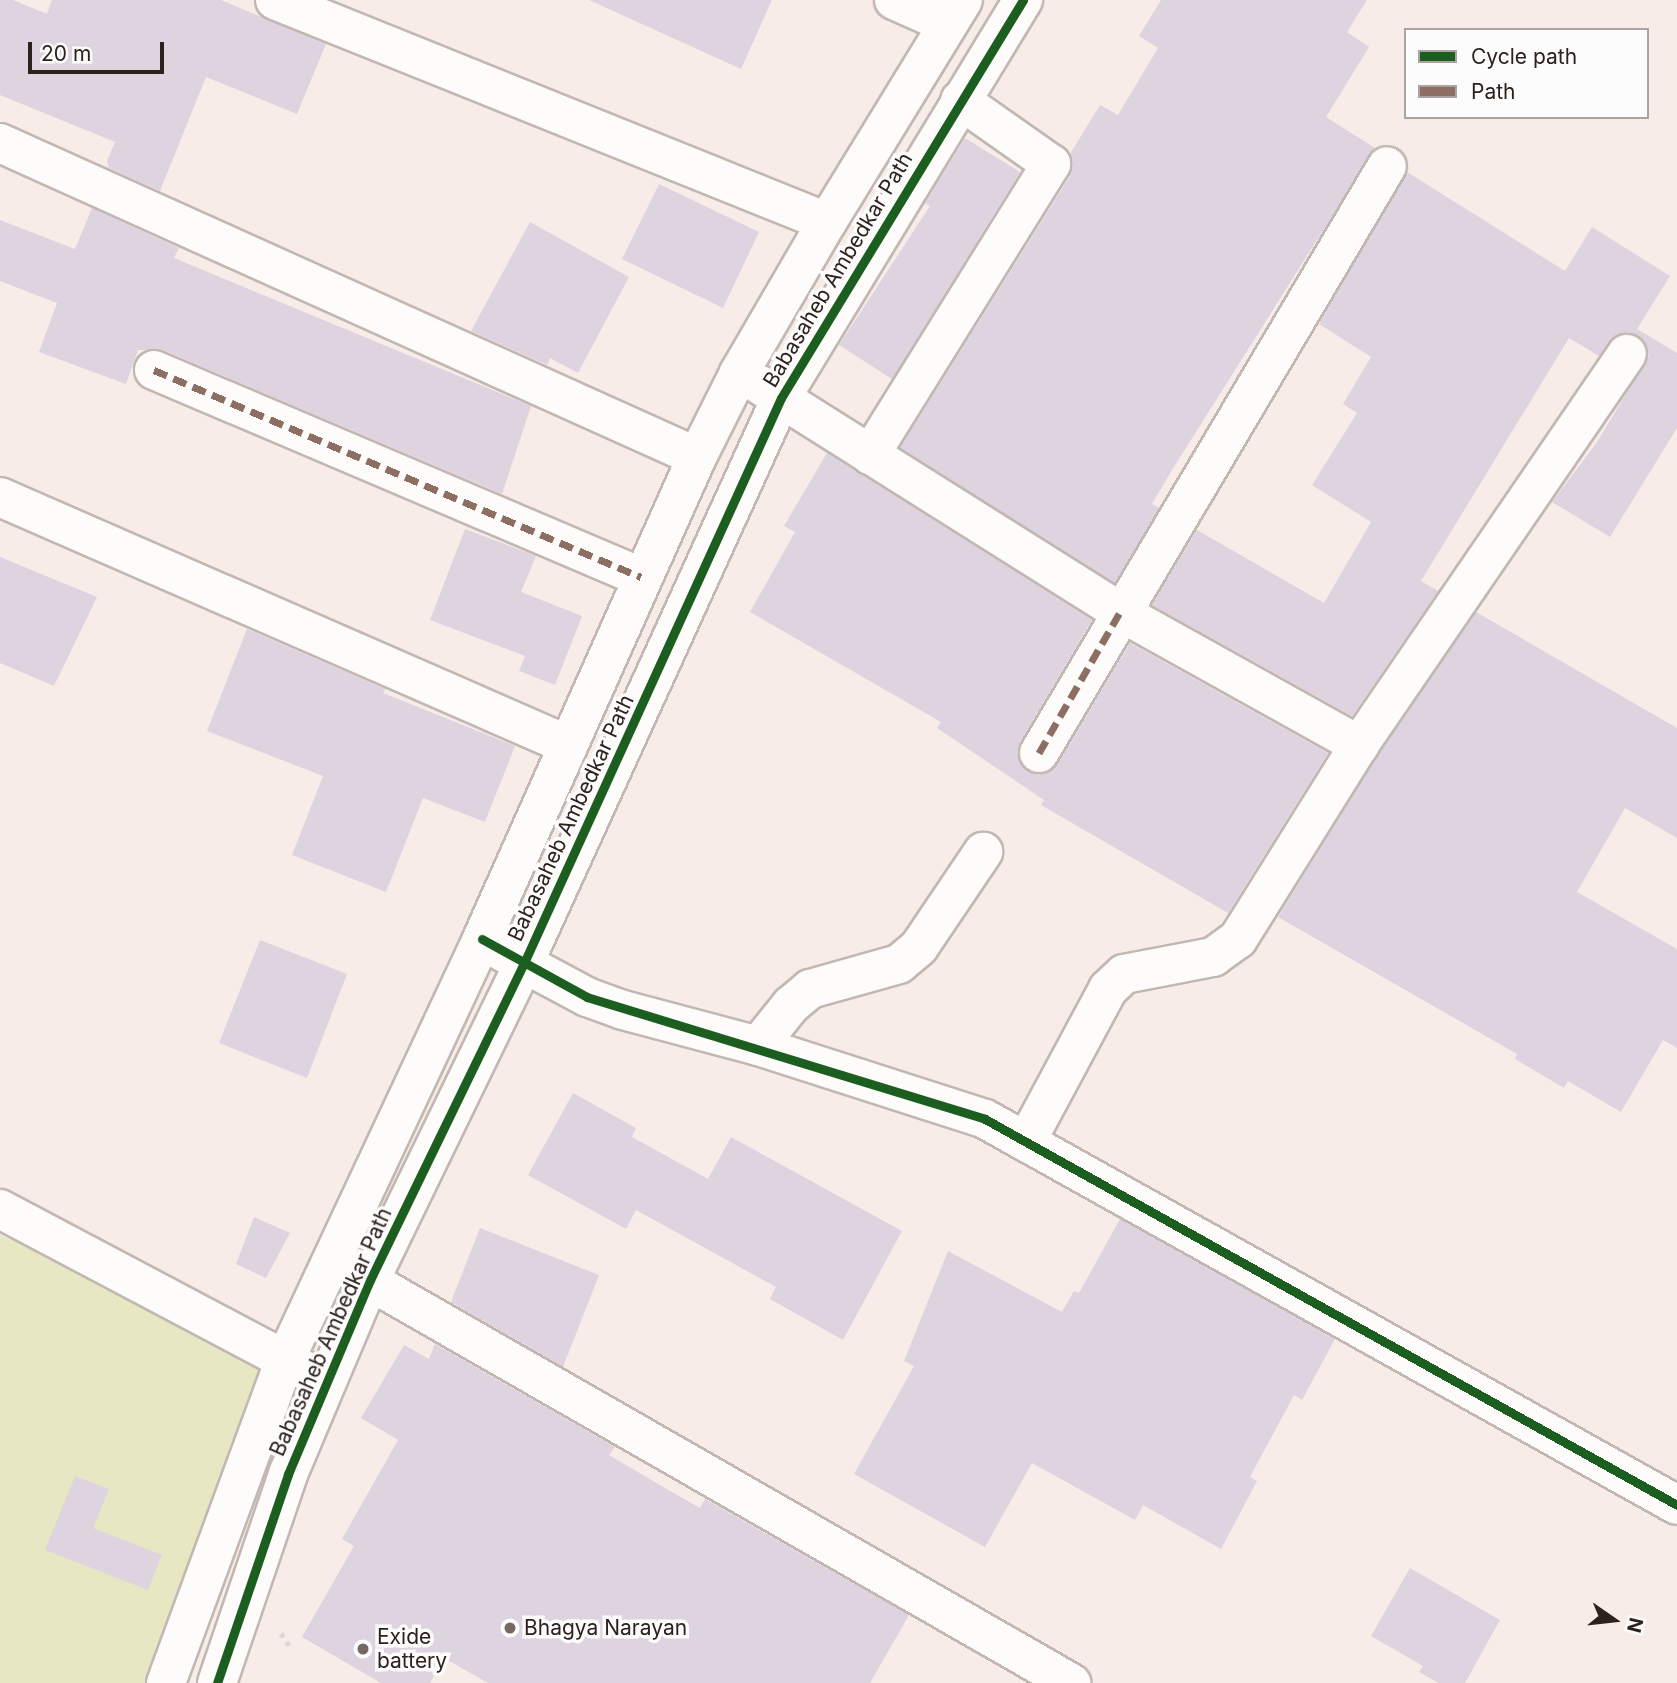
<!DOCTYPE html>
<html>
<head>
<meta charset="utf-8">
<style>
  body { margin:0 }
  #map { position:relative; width:1677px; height:1683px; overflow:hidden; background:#f7ece7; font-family:Inter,sans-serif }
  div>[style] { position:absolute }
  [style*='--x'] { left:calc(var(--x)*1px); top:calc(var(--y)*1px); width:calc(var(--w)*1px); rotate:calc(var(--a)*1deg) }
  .green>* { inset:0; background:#e8e7c3 }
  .building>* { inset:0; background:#ddd4e0 }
  .path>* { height:4.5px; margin-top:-2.25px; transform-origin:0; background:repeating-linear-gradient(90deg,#ded9d8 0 5px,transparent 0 10px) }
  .roads { filter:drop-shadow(2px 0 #c2b7b2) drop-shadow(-2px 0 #c2b7b2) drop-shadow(0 2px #c2b7b2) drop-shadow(0 -2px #c2b7b2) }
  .minor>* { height:38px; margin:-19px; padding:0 19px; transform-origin:19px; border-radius:19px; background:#fefcfb }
  .quiet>* { height:7px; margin-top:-3.5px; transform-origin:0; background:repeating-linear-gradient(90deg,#8d6e63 0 14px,transparent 0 21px) }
  .cycleway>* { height:9px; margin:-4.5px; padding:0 4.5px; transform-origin:4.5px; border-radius:4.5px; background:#1b5e20 }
  .dots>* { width:19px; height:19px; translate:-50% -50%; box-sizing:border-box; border:4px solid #fcfcfc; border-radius:50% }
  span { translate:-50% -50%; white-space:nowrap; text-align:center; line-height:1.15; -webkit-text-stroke:7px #fcfcfc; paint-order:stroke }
  .street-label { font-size:21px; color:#2d211b }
  .poi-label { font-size:21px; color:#2d211b }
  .left { translate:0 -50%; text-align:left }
  .legend { position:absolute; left:1404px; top:28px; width:245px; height:91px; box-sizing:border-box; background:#fcfcfc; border:2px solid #a9a4a2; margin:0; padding:9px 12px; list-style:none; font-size:21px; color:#2d211b }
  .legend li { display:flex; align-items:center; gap:14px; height:35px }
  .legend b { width:35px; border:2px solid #a9a4a2 }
  .north { position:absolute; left:1579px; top:1585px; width:70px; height:70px; -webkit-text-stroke:5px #fcfcfc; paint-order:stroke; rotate:104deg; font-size:19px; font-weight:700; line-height:28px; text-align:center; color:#2d211b }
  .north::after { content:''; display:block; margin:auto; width:24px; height:32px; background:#2d211b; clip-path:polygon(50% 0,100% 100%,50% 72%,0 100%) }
  .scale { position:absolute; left:28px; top:42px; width:136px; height:32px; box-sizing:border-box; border:4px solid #2d211b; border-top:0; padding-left:9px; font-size:21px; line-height:24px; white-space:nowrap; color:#2d211b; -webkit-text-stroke:5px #fcfcfc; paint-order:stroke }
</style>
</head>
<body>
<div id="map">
  <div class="green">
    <i style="clip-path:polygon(0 1235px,285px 1360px,168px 1683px,0 1683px)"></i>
  </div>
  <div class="building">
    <i style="clip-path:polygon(0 0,13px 0,47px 14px,52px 0,221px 0,326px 44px,297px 114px,206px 77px,160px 191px,109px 168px,107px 161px,115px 142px,0 95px)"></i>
    <i style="clip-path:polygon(589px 0,772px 0,741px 69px)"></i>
    <i style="clip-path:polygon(1161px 0,1367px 0,1347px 32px,1369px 47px,1326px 117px,1375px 148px,1172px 470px,1152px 504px,1159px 508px,1115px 583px,900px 448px,1070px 176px,1070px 154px,1100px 105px,1118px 115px,1158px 48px,1139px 36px)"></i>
    <i style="clip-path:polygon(965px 138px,1020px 172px,892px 379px,839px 345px,930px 206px,925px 203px)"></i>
    <i style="clip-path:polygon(1407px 172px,1565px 271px,1592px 227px,1670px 276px,1637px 329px,1677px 353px,1677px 428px,1610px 537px,1552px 502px,1597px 442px,1649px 356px,1646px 344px,1629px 332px,1617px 335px,1599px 356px,1569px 338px,1421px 581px,1438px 591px,1352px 716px,1152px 605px,1197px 530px,1324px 603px,1371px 522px,1312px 485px,1357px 413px,1343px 404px,1371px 357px,1319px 324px)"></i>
    <i style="clip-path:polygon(659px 184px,759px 232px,723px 308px,622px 259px)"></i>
    <i style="clip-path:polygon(92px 208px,179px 248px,174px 258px,531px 406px,502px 494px,163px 350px,138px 350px,126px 384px,39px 352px,57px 303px,0 281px,0 220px,75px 249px)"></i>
    <i style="clip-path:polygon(530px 222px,629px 277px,578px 373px,550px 358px,547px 365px,471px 331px)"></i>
    <i style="clip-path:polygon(827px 453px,1092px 620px,1020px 742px,1017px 753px,1027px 771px,1039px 775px,1058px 764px,1130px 643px,1328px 753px,1228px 913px,1041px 805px,1044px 800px,937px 728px,941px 722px,750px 612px,795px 532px,784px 526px)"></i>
    <i style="clip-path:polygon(465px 529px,536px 556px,521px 592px,582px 616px,555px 685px,519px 671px,525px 656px,430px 620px)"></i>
    <i style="clip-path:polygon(0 557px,97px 597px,54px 686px,0 663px)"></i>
    <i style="clip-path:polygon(1476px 612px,1677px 728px,1677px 838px,1625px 808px,1577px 892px,1677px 949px,1677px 1048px,1663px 1040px,1621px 1112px,1568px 1081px,1564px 1088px,1515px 1059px,1517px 1054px,1278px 917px,1377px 757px)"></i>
    <i style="clip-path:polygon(247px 629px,385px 689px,383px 693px,515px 746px,485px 822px,423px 798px,386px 892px,292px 855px,323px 776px,207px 731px)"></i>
    <i style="clip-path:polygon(260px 940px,347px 974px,307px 1078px,219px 1043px)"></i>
    <i style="clip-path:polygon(573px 1093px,636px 1128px,632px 1137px,708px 1179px,731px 1137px,902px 1231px,843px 1340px,770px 1299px,776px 1287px,636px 1210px,626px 1229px,528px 1175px)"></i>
    <i style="clip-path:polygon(254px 1217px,290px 1233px,266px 1278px,236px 1264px)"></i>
    <i style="clip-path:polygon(1120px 1219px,1335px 1339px,1302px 1400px,1294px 1395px,1250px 1477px,1257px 1481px,1221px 1549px,1143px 1505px,1135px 1520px,1032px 1463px,985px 1547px,854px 1474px,914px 1366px,904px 1361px,948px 1251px,1062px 1312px,1074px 1291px,1079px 1293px)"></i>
    <i style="clip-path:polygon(480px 1228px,599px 1275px,563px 1367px,451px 1302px)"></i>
    <i style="clip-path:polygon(435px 1344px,615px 1447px,609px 1455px,665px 1488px,700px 1508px,705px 1499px,909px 1615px,870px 1683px,488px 1683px,444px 1658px,430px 1683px,381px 1683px,302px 1637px,354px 1546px,342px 1539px,398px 1440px,361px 1418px,404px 1345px,429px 1359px)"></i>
    <i style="clip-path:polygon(75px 1476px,109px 1489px,93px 1528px,162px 1555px,148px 1590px,45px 1550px)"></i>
    <i style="clip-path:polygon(1410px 1568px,1500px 1620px,1465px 1683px,1439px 1683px,1419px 1672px,1423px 1666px,1371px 1636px)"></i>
  </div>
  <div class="path">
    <i style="--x:281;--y:1633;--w:17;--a:57"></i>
  </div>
  <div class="roads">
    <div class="minor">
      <i style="--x:275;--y:0;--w:595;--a:21.91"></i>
      <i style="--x:894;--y:0;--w:59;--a:24"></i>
      <i style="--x:0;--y:143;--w:764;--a:24.25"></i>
      <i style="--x:154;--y:370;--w:529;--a:23.03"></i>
      <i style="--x:760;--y:385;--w:426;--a:32.2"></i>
      <i style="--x:1120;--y:612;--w:274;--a:29.1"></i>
      <i style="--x:1359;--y:745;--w:474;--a:-55.6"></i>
      <i style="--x:870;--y:455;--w:343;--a:-58.1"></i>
      <i style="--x:1051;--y:164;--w:111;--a:-144.9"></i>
      <i style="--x:0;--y:497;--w:620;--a:23.59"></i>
      <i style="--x:1039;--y:753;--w:682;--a:-59.34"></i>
      <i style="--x:501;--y:951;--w:98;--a:28.1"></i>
      <i style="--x:587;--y:997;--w:38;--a:20"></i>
      <i style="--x:623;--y:1010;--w:140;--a:14.9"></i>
      <i style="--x:758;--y:1046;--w:238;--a:17.8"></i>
      <i style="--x:985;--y:1119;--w:792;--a:29.15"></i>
      <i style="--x:758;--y:1046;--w:53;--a:-51.2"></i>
      <i style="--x:791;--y:1005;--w:25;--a:-40"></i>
      <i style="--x:810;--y:989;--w:92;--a:-15.7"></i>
      <i style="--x:899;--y:964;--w:26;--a:-40"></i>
      <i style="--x:919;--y:947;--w:115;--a:-56"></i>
      <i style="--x:1026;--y:1142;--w:174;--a:-61.8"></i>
      <i style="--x:1108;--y:989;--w:22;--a:-43"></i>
      <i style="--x:1124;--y:974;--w:91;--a:-10.8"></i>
      <i style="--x:1213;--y:957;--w:31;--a:-36"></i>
      <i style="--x:1238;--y:939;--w:229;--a:-58"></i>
      <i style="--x:0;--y:1209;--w:346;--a:27.9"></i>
      <i style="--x:347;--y:1268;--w:835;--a:29.82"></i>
      <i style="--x:166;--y:1683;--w:344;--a:-69.8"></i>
      <i style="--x:285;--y:1360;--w:465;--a:-64.9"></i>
      <i style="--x:482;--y:939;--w:528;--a:-65.96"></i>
      <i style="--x:697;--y:457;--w:94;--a:-63.4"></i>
      <i style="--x:739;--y:373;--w:175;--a:-59.8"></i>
      <i style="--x:827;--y:222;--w:260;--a:-58.5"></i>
      <i style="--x:217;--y:1683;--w:221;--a:-71.2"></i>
      <i style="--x:288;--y:1474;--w:211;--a:-67.1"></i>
      <i style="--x:370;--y:1280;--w:350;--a:-64.1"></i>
      <i style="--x:523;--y:965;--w:623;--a:-65.53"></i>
      <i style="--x:781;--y:398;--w:466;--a:-58.7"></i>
    </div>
  </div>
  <div class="quiet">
    <i style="--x:154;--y:370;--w:529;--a:23.03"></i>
    <i style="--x:1039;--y:753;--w:163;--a:-60.1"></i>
  </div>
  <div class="cycleway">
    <i style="--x:482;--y:939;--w:120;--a:28.9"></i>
    <i style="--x:587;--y:997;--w:416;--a:17"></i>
    <i style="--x:985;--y:1119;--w:792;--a:29.15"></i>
    <i style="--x:217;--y:1683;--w:221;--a:-71.2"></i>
    <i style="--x:288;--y:1474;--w:211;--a:-67.1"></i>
    <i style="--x:370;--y:1280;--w:350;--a:-64.1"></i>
    <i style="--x:523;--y:965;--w:623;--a:-65.53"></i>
    <i style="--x:781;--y:398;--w:466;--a:-58.7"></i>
  </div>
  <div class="dots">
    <i style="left:510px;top:1628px;background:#746862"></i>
    <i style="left:363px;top:1649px;background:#746862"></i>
  </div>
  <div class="street-label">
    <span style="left:838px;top:270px;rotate:-59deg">Babasaheb Ambedkar Path</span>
    <span style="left:571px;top:818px;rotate:-65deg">Babasaheb Ambedkar Path</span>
    <span style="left:331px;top:1332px;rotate:-66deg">Babasaheb Ambedkar Path</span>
  </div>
  <div class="poi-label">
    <span class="left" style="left:524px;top:1628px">Bhagya Narayan</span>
    <span class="left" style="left:377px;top:1649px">Exide<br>battery</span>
  </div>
  <ul class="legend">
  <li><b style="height:9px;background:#1b5e20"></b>Cycle path</li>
  <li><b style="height:9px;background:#8d6e63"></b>Path</li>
  </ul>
  <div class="north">N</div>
  <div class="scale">20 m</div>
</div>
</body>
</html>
